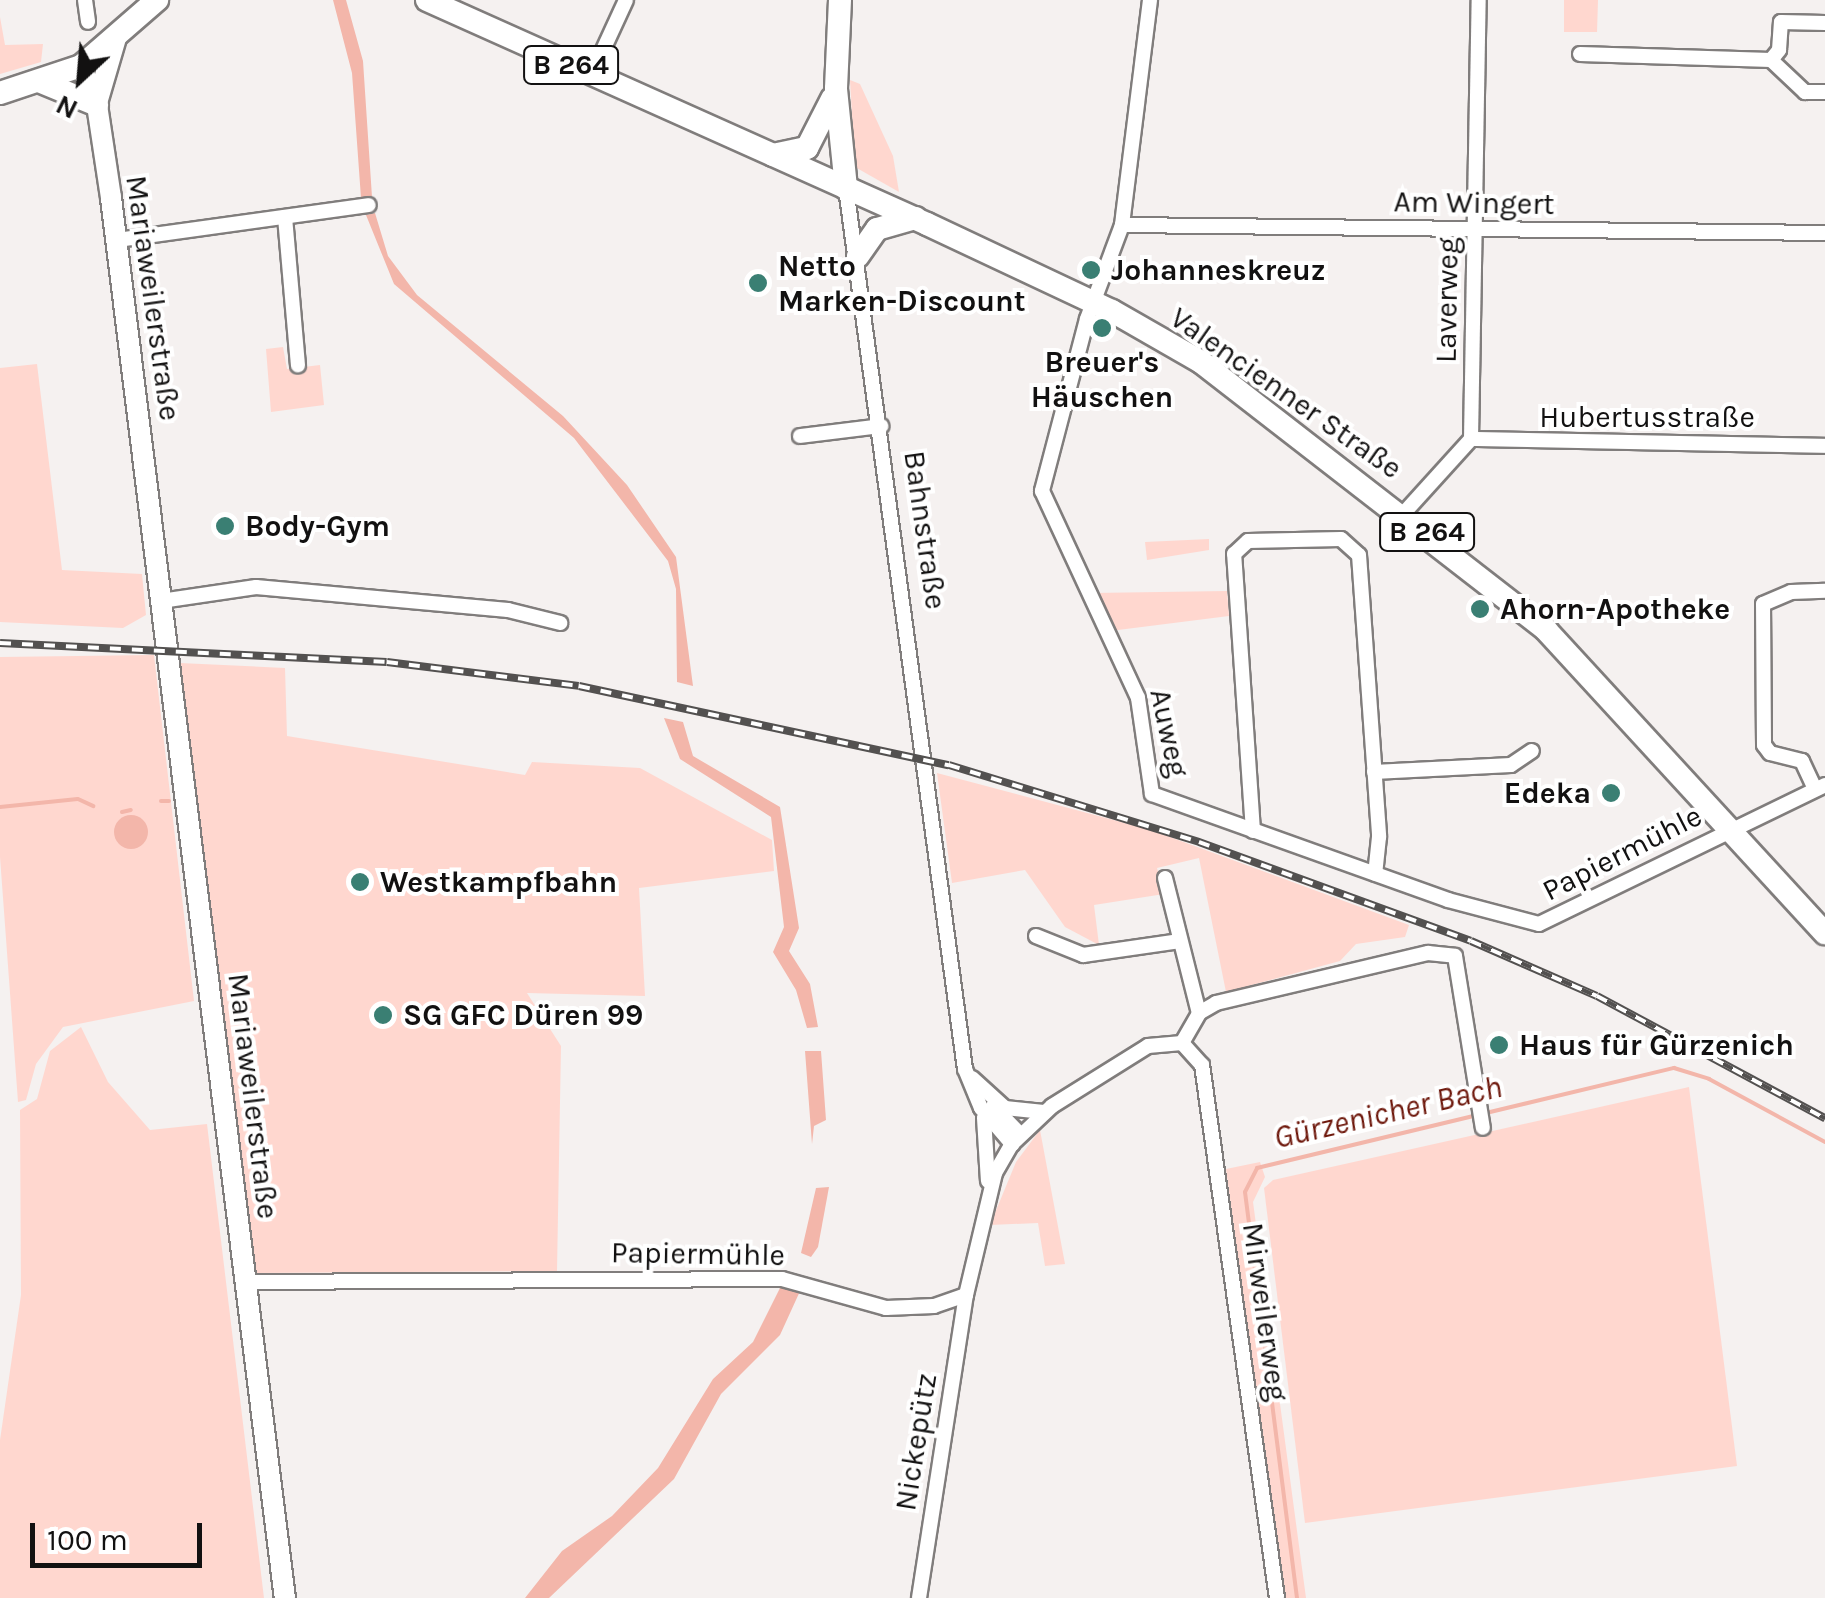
<!DOCTYPE html>
<html>
<head>
<meta charset="utf-8">
<style>
  body { margin:0 }
  #map { position:relative; width:1825px; height:1598px; overflow:hidden; background:#f5f1f0; font-family:Karla,sans-serif }
  div>[style] { position:absolute }
  [style*='--x'] { left:calc(var(--x)*1px); top:calc(var(--y)*1px); width:calc(var(--w)*1px); rotate:calc(var(--a)*1deg) }
  .green>* { inset:0; background:#ffd7cf }
  .water>* { inset:0; background:#f3b6aa }
  .round { border-radius:50% }
  .stream>* { height:4px; margin:-2px; padding:0 2px; transform-origin:2px; border-radius:2px; background:#f3b6aa }
  .roads { filter:drop-shadow(2px 0 #807d7c) drop-shadow(-2px 0 #807d7c) drop-shadow(0 2px #807d7c) drop-shadow(0 -2px #807d7c) }
  .minor>* { height:14px; margin:-7px; padding:0 7px; transform-origin:7px; border-radius:7px; background:#fff }
  .secondary>* { height:20px; margin:-10px; padding:0 10px; transform-origin:10px; border-radius:10px; background:#fff }
  .primary>* { height:22px; margin:-11px; padding:0 11px; transform-origin:11px; border-radius:11px; background:#fff }
  .rail>* { height:8px; margin-top:-4px; transform-origin:0; background:repeating-linear-gradient(90deg,#fff 0 11px,#535150 0 22px); box-sizing:border-box; border-block:2px solid #535150 }
  .dots>* { width:28px; height:28px; translate:-50% -50%; box-sizing:border-box; border:5px solid #fff; border-radius:50% }
  span { translate:-50% -50%; white-space:nowrap; text-align:center; line-height:1.15; -webkit-text-stroke:8px #fff; paint-order:stroke }
  .shield-label span { padding:2px 8px; background:#fff; border:2px solid; border-radius:8px; -webkit-text-stroke-width:0 }
  .shield-label { font-size:28px; color:#121111; font-weight:700 }
  .street-label { font-size:30px; color:#121111 }
  .poi-label { font-size:30px; color:#121111; font-weight:700 }
  .left { translate:0 -50%; text-align:left }
  .right { translate:-100% -50%; text-align:right }
  .water-label { font-size:32px; color:#6e180c; font-style:italic }
  .north { position:absolute; left:30px; top:30px; width:100px; height:100px; -webkit-text-stroke:8px #fff; paint-order:stroke; rotate:206deg; font-size:28px; font-weight:700; line-height:40px; text-align:center; color:#121111 }
  .north::after { content:''; display:block; margin:auto; width:35px; height:45px; background:#121111; clip-path:polygon(50% 0,100% 100%,50% 72%,0 100%) }
  .scale { position:absolute; left:30px; top:1523px; width:172px; height:45px; box-sizing:border-box; border:5px solid #121111; border-top:0; padding-left:12px; font-size:30px; line-height:35px; white-space:nowrap; color:#121111; -webkit-text-stroke:8px #fff; paint-order:stroke }
</style>
</head>
<body>
<div id="map">
  <div class="green">
    <i style="clip-path:polygon(1564px 0,1598px 0,1597px 32px,1564px 32px)"></i>
    <i style="clip-path:polygon(0 17px,5px 45px,43px 44px,41px 62px,0 74px)"></i>
    <i style="clip-path:polygon(850px 80px,860px 84px,893px 156px,899px 192px,855px 167px)"></i>
    <i style="clip-path:polygon(283px 347px,287px 369px,320px 365px,324px 405px,271px 412px,266px 349px)"></i>
    <i style="clip-path:polygon(37px 364px,62px 570px,142px 574px,146px 615px,123px 628px,0 622px,0 368px)"></i>
    <i style="clip-path:polygon(1209px 539px,1209px 550px,1147px 560px,1145px 542px)"></i>
    <i style="clip-path:polygon(1227px 591px,1229px 616px,1110px 631px,1092px 593px)"></i>
    <i style="clip-path:polygon(154px 655px,194px 1001px,63px 1027px,36px 1064px,26px 1100px,18px 1102px,0 857px,0 657px)"></i>
    <i style="clip-path:polygon(180px 663px,285px 668px,287px 736px,525px 775px,532px 762px,640px 768px,772px 840px,774px 871px,639px 888px,645px 996px,527px 993px,561px 1046px,557px 1271px,256px 1273px)"></i>
    <i style="clip-path:polygon(937px 773px,1151px 830px,1409px 925px,1405px 937px,1356px 944px,1340px 961px,1226px 992px,1199px 858px,1157px 868px,1164px 894px,1094px 905px,1099px 945px,1065px 927px,1025px 870px,952px 883px)"></i>
    <i style="clip-path:polygon(81px 1027px,108px 1082px,150px 1130px,207px 1124px,264px 1598px,0 1598px,0 1440px,21px 1295px,20px 1110px,37px 1099px,50px 1051px)"></i>
    <i style="clip-path:polygon(1689px 1087px,1737px 1466px,1305px 1523px,1264px 1188px,1273px 1180px)"></i>
    <i style="clip-path:polygon(1040px 1130px,1065px 1264px,1045px 1266px,1038px 1223px,990px 1225px,1016px 1162px)"></i>
    <i style="clip-path:polygon(1260px 1162px,1265px 1177px,1253px 1202px,1306px 1598px,1284px 1598px,1226px 1169px)"></i>
  </div>
  <div class="water">
    <i style="clip-path:polygon(333px 0,346px 0,363px 61px,372px 197px,361px 198px,352px 73px)"></i>
    <i style="clip-path:polygon(375px 213px,388px 256px,417px 295px,563px 416px,627px 485px,676px 557px,693px 686px,677px 682px,676px 589px,668px 561px,574px 438px,394px 284px,366px 215px)"></i>
    <i style="clip-path:polygon(664px 718px,683px 722px,693px 756px,780px 807px,799px 928px,789px 951px,810px 984px,818px 1027px,807px 1028px,796px 990px,773px 952px,784px 927px,771px 817px,680px 759px)"></i>
    <i class="round" style="left:114px;top:815px;width:34px;height:34px"></i>
    <i style="clip-path:polygon(805px 1051px,821px 1051px,826px 1120px,814px 1126px,812px 1144px)"></i>
    <i style="clip-path:polygon(829px 1187px,818px 1247px,811px 1257px,801px 1253px,816px 1188px)"></i>
    <i style="clip-path:polygon(781px 1286px,801px 1289px,780px 1335px,721px 1394px,674px 1479px,549px 1598px,525px 1598px,562px 1551px,612px 1516px,658px 1468px,713px 1379px,753px 1342px)"></i>
  </div>
  <div class="stream">
    <i style="--x:161;--y:801;--w:8;--a:0"></i>
    <i style="--x:0;--y:807;--w:78;--a:-5.9"></i>
    <i style="--x:78;--y:799;--w:17;--a:25"></i>
    <i style="--x:122;--y:812;--w:9;--a:-13"></i>
    <i style="--x:1297;--y:1598;--w:409;--a:-97.3"></i>
    <i style="--x:1245;--y:1192;--w:27;--a:-63"></i>
    <i style="--x:1257;--y:1168;--w:429;--a:-13.5"></i>
    <i style="--x:1674;--y:1068;--w:37;--a:17"></i>
    <i style="--x:1709;--y:1079;--w:132;--a:28.5"></i>
  </div>
  <div class="roads">
    <div class="minor">
      <i style="--x:85;--y:0;--w:22;--a:82"></i>
      <i style="--x:1150;--y:0;--w:227;--a:97.1"></i>
      <i style="--x:1122;--y:225;--w:100;--a:110.4"></i>
      <i style="--x:1087;--y:319;--w:178;--a:104.7"></i>
      <i style="--x:1042;--y:491;--w:228;--a:65.1"></i>
      <i style="--x:1138;--y:698;--w:97;--a:81.7"></i>
      <i style="--x:1152;--y:794;--w:314;--a:19.7"></i>
      <i style="--x:1448;--y:900;--w:94;--a:14.8"></i>
      <i style="--x:1539;--y:924;--w:318;--a:-25.9"></i>
      <i style="--x:1580;--y:54;--w:191;--a:1.8"></i>
      <i style="--x:1771;--y:60;--w:47;--a:43.3"></i>
      <i style="--x:1805;--y:92;--w:20;--a:0"></i>
      <i style="--x:1771;--y:60;--w:13;--a:-51"></i>
      <i style="--x:1779;--y:50;--w:28;--a:-86"></i>
      <i style="--x:1781;--y:22;--w:44;--a:1.3"></i>
      <i style="--x:592;--y:74;--w:81;--a:-65.3"></i>
      <i style="--x:846;--y:188;--w:889;--a:82.31"></i>
      <i style="--x:965;--y:1069;--w:42;--a:67.7"></i>
      <i style="--x:981;--y:1108;--w:48;--a:49.3"></i>
      <i style="--x:285;--y:217;--w:149;--a:85"></i>
      <i style="--x:1122;--y:225;--w:703;--a:0.65"></i>
      <i style="--x:117;--y:240;--w:254;--a:-7.9"></i>
      <i style="--x:800;--y:436;--w:82;--a:-7"></i>
      <i style="--x:1471;--y:439;--w:354;--a:1.1"></i>
      <i style="--x:1403;--y:514;--w:101;--a:-47.8"></i>
      <i style="--x:1471;--y:439;--w:439;--a:-89"></i>
      <i style="--x:161;--y:601;--w:96;--a:-8.4"></i>
      <i style="--x:256;--y:587;--w:253;--a:5.2"></i>
      <i style="--x:508;--y:610;--w:54;--a:14"></i>
      <i style="--x:1374;--y:772;--w:137;--a:-2.9"></i>
      <i style="--x:1511;--y:765;--w:25;--a:-34"></i>
      <i style="--x:1815;--y:789;--w:31;--a:-115"></i>
      <i style="--x:1802;--y:761;--w:33;--a:-166"></i>
      <i style="--x:1770;--y:753;--w:10;--a:-127"></i>
      <i style="--x:1764;--y:745;--w:141;--a:-90.4"></i>
      <i style="--x:1763;--y:604;--w:30;--a:-23"></i>
      <i style="--x:1791;--y:592;--w:34;--a:-2"></i>
      <i style="--x:1253;--y:831;--w:278;--a:-93.9"></i>
      <i style="--x:1234;--y:554;--w:19;--a:-43"></i>
      <i style="--x:1248;--y:541;--w:93;--a:-1.2"></i>
      <i style="--x:1341;--y:539;--w:24;--a:42"></i>
      <i style="--x:1359;--y:555;--w:283;--a:85.9"></i>
      <i style="--x:1379;--y:837;--w:37;--a:96"></i>
      <i style="--x:1165;--y:878;--w:139;--a:75.9"></i>
      <i style="--x:1036;--y:936;--w:51;--a:22"></i>
      <i style="--x:1083;--y:955;--w:98;--a:-8.2"></i>
      <i style="--x:1182;--y:1043;--w:30;--a:48"></i>
      <i style="--x:1202;--y:1065;--w:538;--a:81.99"></i>
      <i style="--x:972;--y:1078;--w:45;--a:42.3"></i>
      <i style="--x:1005;--y:1108;--w:39;--a:6"></i>
      <i style="--x:993;--y:1106;--w:39;--a:46"></i>
      <i style="--x:984;--y:1118;--w:63;--a:86.4"></i>
      <i style="--x:246;--y:1282;--w:536;--a:-0.32"></i>
      <i style="--x:782;--y:1279;--w:108;--a:15.6"></i>
      <i style="--x:886;--y:1308;--w:48;--a:-2.4"></i>
      <i style="--x:934;--y:1306;--w:34;--a:-19"></i>
      <i style="--x:966;--y:1295;--w:125;--a:-76.6"></i>
      <i style="--x:995;--y:1173;--w:34;--a:-60"></i>
      <i style="--x:1012;--y:1144;--w:55;--a:-43.5"></i>
      <i style="--x:1052;--y:1106;--w:113;--a:-32"></i>
      <i style="--x:1148;--y:1046;--w:34;--a:-5"></i>
      <i style="--x:1182;--y:1043;--w:34;--a:-60"></i>
      <i style="--x:1199;--y:1013;--w:20;--a:-30"></i>
      <i style="--x:1216;--y:1003;--w:218;--a:-13.3"></i>
      <i style="--x:1428;--y:953;--w:27;--a:6"></i>
      <i style="--x:1455;--y:956;--w:174;--a:80.8"></i>
      <i style="--x:919;--y:1598;--w:307;--a:-81.2"></i>
    </div>
    <div class="secondary">
      <i style="--x:81;--y:66;--w:42;--a:67.7"></i>
      <i style="--x:97;--y:105;--w:94;--a:81.4"></i>
      <i style="--x:111;--y:198;--w:1411;--a:82.92"></i>
      <i style="--x:97;--y:103;--w:68;--a:-73.7"></i>
    </div>
    <div class="primary">
      <i style="--x:427;--y:0;--w:548;--a:24.13"></i>
      <i style="--x:927;--y:224;--w:204;--a:25.2"></i>
      <i style="--x:1112;--y:311;--w:103;--a:29.8"></i>
      <i style="--x:1201;--y:362;--w:437;--a:37.8"></i>
      <i style="--x:1546;--y:630;--w:412;--a:47.4"></i>
      <i style="--x:840;--y:0;--w:89;--a:92.6"></i>
      <i style="--x:836;--y:89;--w:100;--a:84.2"></i>
      <i style="--x:39;--y:81;--w:63;--a:22.5"></i>
      <i style="--x:0;--y:93;--w:85;--a:-18.4"></i>
      <i style="--x:81;--y:66;--w:101;--a:-41"></i>
      <i style="--x:773;--y:155;--w:35;--a:-12"></i>
      <i style="--x:807;--y:148;--w:55;--a:-63"></i>
      <i style="--x:858;--y:256;--w:33;--a:-55"></i>
      <i style="--x:877;--y:229;--w:40;--a:-16"></i>
    </div>
  </div>
  <div class="rail">
    <i style="--x:0;--y:643;--w:387;--a:2.8"></i>
    <i style="--x:387;--y:662;--w:193;--a:7.1"></i>
    <i style="--x:579;--y:686;--w:378;--a:12.1"></i>
    <i style="--x:949;--y:765;--w:262;--a:17.1"></i>
    <i style="--x:1199;--y:842;--w:289;--a:20"></i>
    <i style="--x:1471;--y:941;--w:137;--a:23.6"></i>
    <i style="--x:1597;--y:996;--w:259;--a:28.2"></i>
  </div>
  <div class="dots">
    <i style="left:1091px;top:270px;background:#3a7f73"></i>
    <i style="left:758px;top:283px;background:#3a7f73"></i>
    <i style="left:1102px;top:328px;background:#3a7f73"></i>
    <i style="left:225px;top:526px;background:#3a7f73"></i>
    <i style="left:1480px;top:609px;background:#3a7f73"></i>
    <i style="left:1611px;top:793px;background:#3a7f73"></i>
    <i style="left:360px;top:882px;background:#3a7f73"></i>
    <i style="left:383px;top:1015px;background:#3a7f73"></i>
    <i style="left:1499px;top:1045px;background:#3a7f73"></i>
  </div>
  <div class="shield-label">
    <span style="left:571px;top:65px">B 264</span>
    <span style="left:1427px;top:532px">B 264</span>
  </div>
  <div class="street-label">
    <span style="left:1474px;top:203px;rotate:1deg">Am Wingert</span>
    <span style="left:153px;top:298px;rotate:82deg">Mariaweilerstraße</span>
    <span style="left:1447px;top:300px;rotate:-89deg">Laverweg</span>
    <span style="left:1286px;top:393px;rotate:35deg">Valencienner Straße</span>
    <span style="left:1647px;top:417px">Hubertusstraße</span>
    <span style="left:925px;top:530px;rotate:82deg">Bahnstraße</span>
    <span style="left:1169px;top:733px;rotate:78deg">Auweg</span>
    <span style="left:1622px;top:853px;rotate:-27deg">Papiermühle</span>
    <span style="left:253px;top:1096px;rotate:83deg">Mariaweilerstraße</span>
    <span style="left:698px;top:1254px;rotate:1deg">Papiermühle</span>
    <span style="left:1265px;top:1312px;rotate:82deg">Mirweilerweg</span>
    <span style="left:916px;top:1442px;rotate:-81deg">Nickepütz</span>
  </div>
  <div class="poi-label">
    <span class="left" style="left:778px;top:283px">Netto<br>Marken-Discount</span>
    <span class="left" style="left:1111px;top:270px">Johanneskreuz</span>
    <span style="left:1102px;top:379px">Breuer's<br>Häuschen</span>
    <span class="left" style="left:245px;top:526px">Body-Gym</span>
    <span class="left" style="left:1500px;top:609px">Ahorn-Apotheke</span>
    <span class="right" style="left:1591px;top:793px">Edeka</span>
    <span class="left" style="left:380px;top:882px">Westkampfbahn</span>
    <span class="left" style="left:403px;top:1015px">SG GFC Düren 99</span>
    <span class="left" style="left:1519px;top:1045px">Haus für Gürzenich</span>
  </div>
  <div class="water-label">
    <span style="left:1388px;top:1113px;rotate:-13deg">Gürzenicher Bach</span>
  </div>
  <div class="north">N</div>
  <div class="scale">100 m</div>
</div>
</body>
</html>
